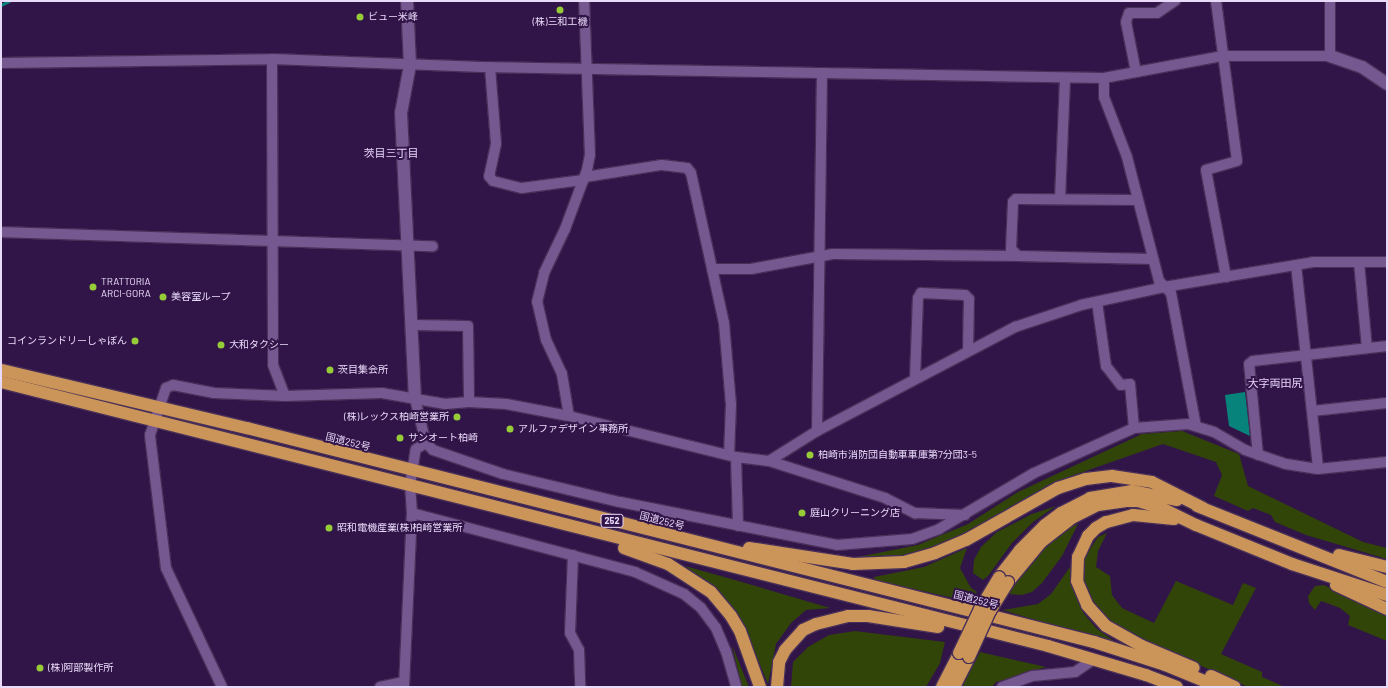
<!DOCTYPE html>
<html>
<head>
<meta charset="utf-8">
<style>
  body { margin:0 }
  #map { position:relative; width:1388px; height:688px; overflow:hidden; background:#321548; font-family:Barlow,"Noto Sans JP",sans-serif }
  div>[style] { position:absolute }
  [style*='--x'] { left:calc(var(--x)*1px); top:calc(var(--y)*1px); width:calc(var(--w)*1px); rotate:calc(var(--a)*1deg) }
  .green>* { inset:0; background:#304507 }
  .water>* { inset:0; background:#08837c }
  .stream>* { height:3px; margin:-1.5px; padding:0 1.5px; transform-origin:1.5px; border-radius:1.5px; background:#08837c }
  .roads { filter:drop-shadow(1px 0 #483059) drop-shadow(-1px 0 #483059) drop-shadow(0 1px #483059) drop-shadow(0 -1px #483059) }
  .street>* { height:10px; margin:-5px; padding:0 5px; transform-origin:5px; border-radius:5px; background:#755890 }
  .secondary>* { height:12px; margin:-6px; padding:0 6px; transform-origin:6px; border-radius:6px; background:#755890 }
  .highway>* { height:12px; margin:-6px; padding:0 6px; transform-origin:6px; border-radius:6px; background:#cb9458 }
  .bridges { filter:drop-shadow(1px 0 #483059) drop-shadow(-1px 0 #483059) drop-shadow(0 1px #483059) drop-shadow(0 -1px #483059) }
  .highway-bridge>* { height:12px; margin:-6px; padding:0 6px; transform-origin:6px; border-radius:6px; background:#cb9458 }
  .dots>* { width:11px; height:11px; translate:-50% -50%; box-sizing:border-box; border:2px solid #321548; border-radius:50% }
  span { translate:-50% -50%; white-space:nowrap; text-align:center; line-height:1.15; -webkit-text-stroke:4px #321548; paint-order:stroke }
  .shield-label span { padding:1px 3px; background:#321548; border:1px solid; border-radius:3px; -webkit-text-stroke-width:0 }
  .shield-label { font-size:9px; color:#e9dafa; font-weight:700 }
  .poi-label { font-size:10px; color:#e9dafa }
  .left { translate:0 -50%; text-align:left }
  .right { translate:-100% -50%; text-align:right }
  .street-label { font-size:10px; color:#e9dafa }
  .neighbourhood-label { font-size:11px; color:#e7d4fb }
  .frame { position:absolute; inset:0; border:2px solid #e9dafa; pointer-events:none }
</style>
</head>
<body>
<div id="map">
  <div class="green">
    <i style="clip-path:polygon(1182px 431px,1239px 454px,1248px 486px,1363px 542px,1387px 548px,1387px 559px,1306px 535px,1275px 522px,1271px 515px,1253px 508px,1248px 511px,1214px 496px,1222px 475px,1216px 462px,1163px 444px,1060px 480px,945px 545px,891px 558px,853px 558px,918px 545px,968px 524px,1018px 492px,1142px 434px)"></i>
    <i style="clip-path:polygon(1056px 506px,1033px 522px,1012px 543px,988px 576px,983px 580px,973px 573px,974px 560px,981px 547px,997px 532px,1032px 514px)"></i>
    <i style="clip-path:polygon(1078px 524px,1062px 556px,1042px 583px,1032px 592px,1022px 595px,1009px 594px,1032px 559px,1063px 531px)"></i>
    <i style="clip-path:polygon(1107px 533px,1098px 551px,1096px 567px,1110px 576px,1112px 595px,1122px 608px,1154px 623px,1176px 581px,1233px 605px,1243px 583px,1256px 588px,1221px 654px,1262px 672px,1262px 677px,1285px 687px,1248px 687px,1113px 626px,1095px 606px,1082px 577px,1083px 562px,1090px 549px,1098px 537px)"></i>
    <i style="clip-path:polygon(967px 548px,960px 568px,971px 588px,977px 592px,971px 602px,875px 580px,874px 577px,924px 567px)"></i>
    <i style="clip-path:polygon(685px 566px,742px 582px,830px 608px,806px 610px,791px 623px,776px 644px,768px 684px,749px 638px,727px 603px,708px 583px)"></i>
    <i style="clip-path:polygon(1070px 567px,1072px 585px,1084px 614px,1097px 629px,1124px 648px,1003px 610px,1038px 604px,1051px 594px)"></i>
    <i style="clip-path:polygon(1324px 585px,1387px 616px,1387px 641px,1348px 625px,1350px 616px,1340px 608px,1321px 601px,1315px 610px,1309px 603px,1308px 596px,1315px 586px)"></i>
    <i style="clip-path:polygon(855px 631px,945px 642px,940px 663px,926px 687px,791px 687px,793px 662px,808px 647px,829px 635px)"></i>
    <i style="clip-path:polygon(732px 645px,749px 687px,742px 687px)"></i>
    <i style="clip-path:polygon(980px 652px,1046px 667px,996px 682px,992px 687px,962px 687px)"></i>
  </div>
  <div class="water">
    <i style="clip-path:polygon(1245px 392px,1250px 436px,1229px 426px,1225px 395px)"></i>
  </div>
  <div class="stream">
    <i style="--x:1;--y:5;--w:9;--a:-27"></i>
  </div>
  <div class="roads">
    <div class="street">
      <i style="--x:1216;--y:1;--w:161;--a:82.5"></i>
      <i style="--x:1237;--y:161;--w:32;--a:164"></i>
      <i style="--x:1206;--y:170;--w:109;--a:79.4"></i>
      <i style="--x:272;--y:59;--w:306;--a:89.8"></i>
      <i style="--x:273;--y:365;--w:33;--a:69"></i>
      <i style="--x:1;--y:63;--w:271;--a:-0.8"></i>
      <i style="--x:272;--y:59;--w:210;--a:2.2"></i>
      <i style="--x:482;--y:67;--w:622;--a:1.01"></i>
      <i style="--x:1104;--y:78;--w:121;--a:-10.5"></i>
      <i style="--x:1223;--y:56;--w:107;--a:0"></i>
      <i style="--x:1330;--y:56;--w:55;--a:-90"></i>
      <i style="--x:490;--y:67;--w:77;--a:85.5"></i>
      <i style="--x:496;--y:144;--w:33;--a:102"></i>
      <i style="--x:489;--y:176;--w:6;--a:51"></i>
      <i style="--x:493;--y:181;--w:30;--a:14"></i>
      <i style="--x:522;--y:188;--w:62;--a:-7.5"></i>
      <i style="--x:1136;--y:72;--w:51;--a:-101.3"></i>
      <i style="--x:1126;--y:22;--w:9;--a:-72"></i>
      <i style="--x:1129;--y:13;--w:28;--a:0"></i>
      <i style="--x:1157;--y:13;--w:22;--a:-34"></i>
      <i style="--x:1104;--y:78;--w:19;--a:90"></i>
      <i style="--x:1104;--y:97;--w:64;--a:69"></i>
      <i style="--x:1127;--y:157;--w:128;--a:75.5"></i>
      <i style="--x:1159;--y:281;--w:17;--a:45"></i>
      <i style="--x:1171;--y:293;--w:135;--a:79.4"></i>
      <i style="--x:585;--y:177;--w:78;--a:-8.9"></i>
      <i style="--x:662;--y:165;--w:25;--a:7"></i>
      <i style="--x:687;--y:168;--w:6;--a:51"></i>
      <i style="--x:691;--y:173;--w:154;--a:77.6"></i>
      <i style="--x:724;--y:323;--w:81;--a:85.1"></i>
      <i style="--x:731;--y:404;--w:51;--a:92.2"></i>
      <i style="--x:1060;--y:199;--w:121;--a:-87.6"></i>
      <i style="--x:1137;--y:200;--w:121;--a:-179.5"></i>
      <i style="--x:1016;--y:199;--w:4;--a:135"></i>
      <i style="--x:1013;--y:202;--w:47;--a:92.4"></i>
      <i style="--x:1011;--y:249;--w:10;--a:45"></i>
      <i style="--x:1018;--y:256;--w:135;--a:1.3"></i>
      <i style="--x:1;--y:232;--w:432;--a:1.9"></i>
      <i style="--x:1359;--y:262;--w:86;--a:84.7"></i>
      <i style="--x:1296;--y:265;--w:205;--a:83.8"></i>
      <i style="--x:712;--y:269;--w:39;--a:0"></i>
      <i style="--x:751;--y:269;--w:83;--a:-10.4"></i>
      <i style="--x:833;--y:254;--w:185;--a:0.6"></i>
      <i style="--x:1097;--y:302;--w:65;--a:82"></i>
      <i style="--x:1106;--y:366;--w:24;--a:52"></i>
      <i style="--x:1121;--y:385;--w:9;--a:-6"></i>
      <i style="--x:1130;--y:384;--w:44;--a:84.8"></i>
      <i style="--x:413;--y:325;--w:55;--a:1"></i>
      <i style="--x:468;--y:326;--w:76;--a:89.2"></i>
      <i style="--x:915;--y:379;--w:81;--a:-87.9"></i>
      <i style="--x:918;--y:298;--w:6;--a:-59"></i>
      <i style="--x:921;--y:293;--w:44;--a:2.6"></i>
      <i style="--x:965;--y:295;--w:6;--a:45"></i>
      <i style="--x:969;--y:299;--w:51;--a:91.1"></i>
      <i style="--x:415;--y:399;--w:45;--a:76"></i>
      <i style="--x:1312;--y:411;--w:75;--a:-6.1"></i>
      <i style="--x:569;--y:416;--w:43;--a:-99.5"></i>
      <i style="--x:562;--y:374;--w:38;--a:-115"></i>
      <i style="--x:546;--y:340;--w:39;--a:-103"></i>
      <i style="--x:537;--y:302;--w:30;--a:-76"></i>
      <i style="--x:544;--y:273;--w:49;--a:-64.5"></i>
      <i style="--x:565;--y:229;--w:63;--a:-69.6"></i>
      <i style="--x:587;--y:170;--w:15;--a:-79"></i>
      <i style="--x:590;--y:155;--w:154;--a:-92.2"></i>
      <i style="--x:817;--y:431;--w:358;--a:-89.2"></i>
      <i style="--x:1258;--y:455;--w:91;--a:-95.6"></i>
      <i style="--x:1249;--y:364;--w:5;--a:-37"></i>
      <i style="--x:1253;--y:361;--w:135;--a:-6.4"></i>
      <i style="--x:736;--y:457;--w:69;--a:88.3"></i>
      <i style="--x:769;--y:461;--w:122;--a:17.7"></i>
      <i style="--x:885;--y:498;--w:34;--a:27"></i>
      <i style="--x:915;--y:513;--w:50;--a:2.3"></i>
      <i style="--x:412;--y:513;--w:231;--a:14.8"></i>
      <i style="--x:635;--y:572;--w:54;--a:24.2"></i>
      <i style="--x:684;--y:594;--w:22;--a:39"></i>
      <i style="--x:701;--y:608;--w:25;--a:53"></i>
      <i style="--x:716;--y:628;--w:25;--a:67"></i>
      <i style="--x:726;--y:651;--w:37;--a:74"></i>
      <i style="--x:573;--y:555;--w:78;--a:92.2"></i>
      <i style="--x:570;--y:633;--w:19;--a:62"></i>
      <i style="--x:579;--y:650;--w:37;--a:88"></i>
      <i style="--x:222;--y:687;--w:132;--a:-115.2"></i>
      <i style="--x:166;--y:568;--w:134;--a:-96.9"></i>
      <i style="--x:150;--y:435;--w:50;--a:-71.2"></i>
      <i style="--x:166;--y:388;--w:8;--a:-23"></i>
      <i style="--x:173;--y:385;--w:42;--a:11"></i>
      <i style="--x:214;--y:393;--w:71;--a:2.4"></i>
      <i style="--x:285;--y:396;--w:97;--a:-1.8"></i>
      <i style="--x:382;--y:393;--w:64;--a:9.9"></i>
      <i style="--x:445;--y:404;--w:24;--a:-5"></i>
      <i style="--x:469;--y:402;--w:37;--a:3"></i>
      <i style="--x:506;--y:404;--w:64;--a:10.8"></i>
      <i style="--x:569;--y:416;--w:172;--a:13.8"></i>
      <i style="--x:736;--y:457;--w:33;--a:7"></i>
      <i style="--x:769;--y:461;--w:57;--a:-32"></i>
      <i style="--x:817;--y:431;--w:224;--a:-27.7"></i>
      <i style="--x:1015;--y:327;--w:70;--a:-18.4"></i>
      <i style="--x:1081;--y:305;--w:85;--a:-12.2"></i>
      <i style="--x:1164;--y:287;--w:151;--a:-9.5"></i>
      <i style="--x:1313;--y:262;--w:74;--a:0"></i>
      <i style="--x:380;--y:687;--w:24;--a:-12"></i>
      <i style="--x:404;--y:687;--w:174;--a:-87.4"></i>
      <i style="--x:412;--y:513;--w:28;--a:-94"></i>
      <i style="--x:410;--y:485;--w:36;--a:-81"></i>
      <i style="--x:416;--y:449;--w:12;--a:-31"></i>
      <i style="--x:426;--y:443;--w:10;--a:45"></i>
      <i style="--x:433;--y:450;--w:74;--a:18.9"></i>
      <i style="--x:503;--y:474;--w:120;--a:13.5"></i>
      <i style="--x:620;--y:502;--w:221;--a:11.2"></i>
      <i style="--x:837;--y:545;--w:75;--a:-4.6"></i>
      <i style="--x:912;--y:539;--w:29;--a:-20"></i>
      <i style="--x:939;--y:529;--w:110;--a:-30.5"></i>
      <i style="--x:1034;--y:473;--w:110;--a:-24.2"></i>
      <i style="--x:1134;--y:428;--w:54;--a:-4.2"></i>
      <i style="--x:1188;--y:424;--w:27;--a:17"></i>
      <i style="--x:1214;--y:432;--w:36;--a:30"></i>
      <i style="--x:1245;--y:450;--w:43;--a:18.9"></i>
      <i style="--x:1286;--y:464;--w:32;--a:9"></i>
      <i style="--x:1318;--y:469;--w:69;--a:-5.8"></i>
      <i style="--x:1002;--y:687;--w:33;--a:-20"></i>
      <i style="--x:1033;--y:676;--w:42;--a:-5.4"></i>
      <i style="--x:1075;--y:672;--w:23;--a:-34"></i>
    </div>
    <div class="secondary">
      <i style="--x:407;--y:1;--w:64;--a:87.3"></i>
      <i style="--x:410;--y:65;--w:49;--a:100.6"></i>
      <i style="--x:401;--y:113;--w:286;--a:87.2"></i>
      <i style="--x:1330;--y:56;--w:34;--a:19"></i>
      <i style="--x:1362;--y:67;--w:30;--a:34"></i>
    </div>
    <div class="highway">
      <i style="--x:1;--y:370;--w:253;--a:13.3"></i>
      <i style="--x:247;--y:428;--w:874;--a:14.18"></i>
      <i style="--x:1094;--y:642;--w:75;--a:17.9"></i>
      <i style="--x:1165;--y:665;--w:58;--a:22.2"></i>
      <i style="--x:1;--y:382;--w:1080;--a:14.15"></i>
      <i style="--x:1048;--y:646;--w:102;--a:16.5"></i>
      <i style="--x:1146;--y:675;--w:33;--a:21"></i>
      <i style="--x:1197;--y:506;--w:205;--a:21.8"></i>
      <i style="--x:1174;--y:519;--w:41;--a:-174.4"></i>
      <i style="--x:1133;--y:515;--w:28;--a:165"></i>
      <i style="--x:1106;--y:522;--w:12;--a:149"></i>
      <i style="--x:1096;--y:528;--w:11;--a:135"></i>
      <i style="--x:1088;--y:536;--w:23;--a:115"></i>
      <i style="--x:1078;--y:557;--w:24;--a:92"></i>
      <i style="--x:1077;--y:581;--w:26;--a:67"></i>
      <i style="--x:1087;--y:605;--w:28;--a:48"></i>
      <i style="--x:1106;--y:626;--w:41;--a:29.1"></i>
      <i style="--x:1142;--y:646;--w:56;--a:22.9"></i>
      <i style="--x:624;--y:548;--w:47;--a:20"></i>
      <i style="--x:668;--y:564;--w:51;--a:33.1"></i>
      <i style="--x:711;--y:592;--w:31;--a:50"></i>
      <i style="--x:731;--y:616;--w:17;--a:59"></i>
      <i style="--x:740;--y:631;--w:59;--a:70.3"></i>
      <i style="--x:749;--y:548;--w:105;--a:8.7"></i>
      <i style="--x:853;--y:564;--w:51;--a:-2.2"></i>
      <i style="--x:904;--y:562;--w:32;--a:-16"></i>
      <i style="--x:935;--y:553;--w:34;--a:-23"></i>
      <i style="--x:966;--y:540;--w:106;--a:-29.5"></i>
      <i style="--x:1058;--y:488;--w:29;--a:-18"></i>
      <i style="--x:1086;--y:479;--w:26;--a:-7"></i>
      <i style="--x:1112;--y:476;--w:40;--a:8.5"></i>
      <i style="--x:1152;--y:482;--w:57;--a:27"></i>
      <i style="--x:1339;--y:555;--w:49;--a:14"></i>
      <i style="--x:999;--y:577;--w:34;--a:-52"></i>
      <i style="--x:1020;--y:550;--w:35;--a:-45"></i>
      <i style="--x:1045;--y:525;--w:20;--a:-37"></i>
      <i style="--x:1061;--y:513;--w:33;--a:-27"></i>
      <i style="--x:1090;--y:498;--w:43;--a:-9.5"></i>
      <i style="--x:1132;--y:491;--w:46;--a:11.3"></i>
      <i style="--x:1008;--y:582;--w:52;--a:-50.5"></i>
      <i style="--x:1041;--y:542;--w:37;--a:-38"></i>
      <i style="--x:1070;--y:519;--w:31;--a:-27"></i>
      <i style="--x:1098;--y:505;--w:27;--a:-8"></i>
      <i style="--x:1125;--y:501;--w:13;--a:0"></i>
      <i style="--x:1138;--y:501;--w:24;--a:17"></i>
      <i style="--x:1161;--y:508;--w:39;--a:26"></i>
      <i style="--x:1196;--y:525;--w:104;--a:22.1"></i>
      <i style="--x:1292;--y:564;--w:100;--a:18.1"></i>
      <i style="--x:1336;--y:585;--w:56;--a:25.2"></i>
      <i style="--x:1211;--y:676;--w:26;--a:25"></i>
      <i style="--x:777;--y:687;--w:25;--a:-85"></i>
      <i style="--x:779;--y:662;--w:13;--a:-63"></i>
      <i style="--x:785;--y:650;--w:27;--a:-48"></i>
      <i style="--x:803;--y:630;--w:14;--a:-25"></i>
      <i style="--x:816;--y:624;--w:33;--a:-14"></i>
      <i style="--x:848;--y:616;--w:20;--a:0"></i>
      <i style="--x:868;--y:616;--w:71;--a:8.9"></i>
      <i style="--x:942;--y:687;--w:38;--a:-63"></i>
      <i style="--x:954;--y:687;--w:34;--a:-63"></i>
    </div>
  </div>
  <div class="bridges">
    <div class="highway-bridge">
      <i style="--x:959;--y:653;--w:49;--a:-64.5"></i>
      <i style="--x:980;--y:609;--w:37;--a:-59"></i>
      <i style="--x:969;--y:657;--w:51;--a:-65.5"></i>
      <i style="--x:990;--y:611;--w:34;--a:-58"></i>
    </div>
  </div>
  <div class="dots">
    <i style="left:560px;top:10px;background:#97cc39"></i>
    <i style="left:360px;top:17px;background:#97cc39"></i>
    <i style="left:93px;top:287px;background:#97cc39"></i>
    <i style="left:163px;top:297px;background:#97cc39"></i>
    <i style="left:135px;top:341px;background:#97cc39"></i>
    <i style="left:221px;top:345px;background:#97cc39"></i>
    <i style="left:330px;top:370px;background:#97cc39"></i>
    <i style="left:457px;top:417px;background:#97cc39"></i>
    <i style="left:510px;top:429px;background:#97cc39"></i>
    <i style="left:400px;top:438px;background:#97cc39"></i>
    <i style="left:810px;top:455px;background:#97cc39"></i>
    <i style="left:802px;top:513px;background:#97cc39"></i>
    <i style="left:329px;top:528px;background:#97cc39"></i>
    <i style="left:40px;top:668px;background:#97cc39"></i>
  </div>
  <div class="shield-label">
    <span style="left:612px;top:521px">252</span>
  </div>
  <div class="poi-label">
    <span class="left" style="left:368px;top:17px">ビュー米峰</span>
    <span style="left:560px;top:22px">(株)三和工機</span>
    <span class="left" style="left:101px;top:287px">TRATTORIA<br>ARCI-GORA</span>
    <span class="left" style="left:171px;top:297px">美容室ループ</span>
    <span class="right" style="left:127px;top:341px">コインランドリーしゃぼん</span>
    <span class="left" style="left:229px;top:345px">大和タクシー</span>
    <span class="left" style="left:338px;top:370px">茨目集会所</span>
    <span class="right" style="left:449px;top:417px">(株)レックス柏崎営業所</span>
    <span class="left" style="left:518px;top:429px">アルファデザイン事務所</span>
    <span class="left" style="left:408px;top:438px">サンオート柏崎</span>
    <span class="left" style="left:818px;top:455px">柏崎市消防団自動車車庫第7分団3-5</span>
    <span class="left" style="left:810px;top:513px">庭山クリーニング店</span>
    <span class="left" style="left:337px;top:528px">昭和電機産業(株)柏崎営業所</span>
    <span class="left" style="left:48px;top:668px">(株)阿部製作所</span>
  </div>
  <div class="street-label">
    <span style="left:348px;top:442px;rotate:14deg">国道252号</span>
    <span style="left:662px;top:521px;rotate:14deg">国道252号</span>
    <span style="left:976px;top:600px;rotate:14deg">国道252号</span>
  </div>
  <div class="neighbourhood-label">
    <span style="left:391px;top:153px">茨目三丁目</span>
    <span style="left:1275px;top:383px">大字両田尻</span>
  </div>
  <div class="frame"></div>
</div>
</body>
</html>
